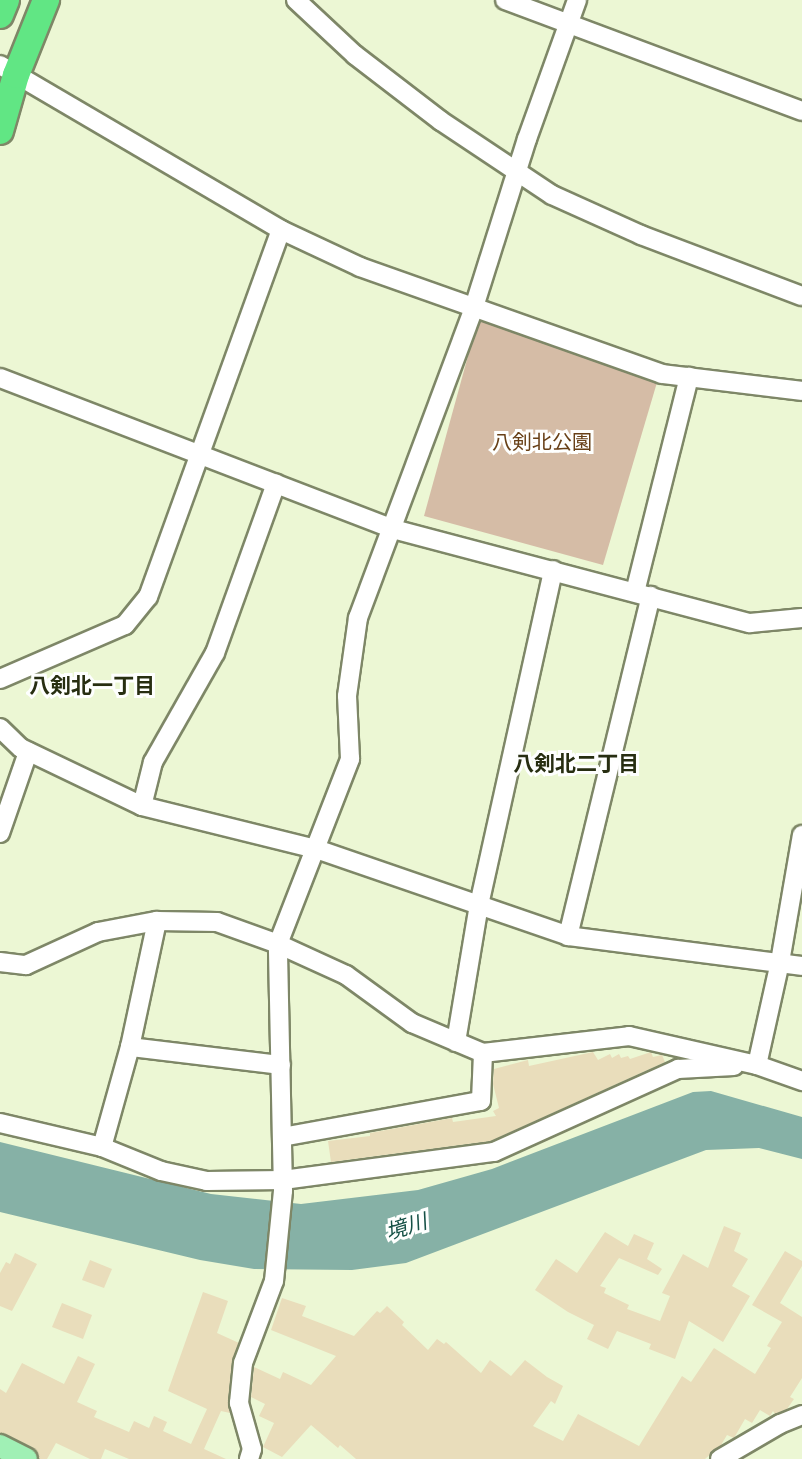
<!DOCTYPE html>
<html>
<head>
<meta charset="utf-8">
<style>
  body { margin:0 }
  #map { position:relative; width:802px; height:1459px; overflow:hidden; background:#ecf7d4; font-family:Lato,"Noto Sans JP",sans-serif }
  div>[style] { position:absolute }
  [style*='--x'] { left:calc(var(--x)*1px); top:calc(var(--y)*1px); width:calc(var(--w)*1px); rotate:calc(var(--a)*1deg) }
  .green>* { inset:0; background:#d5bca6 }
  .water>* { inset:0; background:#86b1a6 }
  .building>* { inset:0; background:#e9ddbb }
  .roads { filter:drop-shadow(2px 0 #7e8767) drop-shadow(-2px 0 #7e8767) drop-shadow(0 2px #7e8767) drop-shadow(0 -2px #7e8767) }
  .minor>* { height:18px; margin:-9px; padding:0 9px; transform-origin:9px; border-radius:9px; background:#fff }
  .major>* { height:22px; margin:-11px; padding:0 11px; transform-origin:11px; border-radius:11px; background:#a0f0b5 }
  .highway>* { height:26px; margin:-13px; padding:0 13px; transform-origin:13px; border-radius:13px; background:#61e684 }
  span { translate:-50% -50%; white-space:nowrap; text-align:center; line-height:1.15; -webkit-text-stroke:6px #fefffe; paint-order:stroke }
  .park-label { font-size:20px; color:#684017 }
  .neighbourhood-label { font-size:21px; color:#272e11; font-weight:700 }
  .water-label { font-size:21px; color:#165146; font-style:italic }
</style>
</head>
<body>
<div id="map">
  <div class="green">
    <i style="clip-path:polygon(479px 316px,658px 379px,603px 565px,424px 516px)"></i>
  </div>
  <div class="water">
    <i style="clip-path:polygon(711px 1091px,802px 1117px,802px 1159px,759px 1148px,706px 1150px,406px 1263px,352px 1270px,254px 1269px,200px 1260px,0 1212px,0 1142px,211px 1194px,301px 1204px,418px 1190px,492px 1169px,693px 1092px)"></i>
  </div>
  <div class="building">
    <i style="clip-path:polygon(593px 1052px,598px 1060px,610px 1054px,612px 1058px,619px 1054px,621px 1058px,628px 1056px,630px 1059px,651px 1052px,653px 1057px,662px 1055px,665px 1062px,491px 1141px,331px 1162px,328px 1141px,370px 1136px,370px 1133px,452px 1118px,453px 1122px,496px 1116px,493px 1111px,499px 1108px,493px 1084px,494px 1069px,528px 1060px,529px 1066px)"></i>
    <i style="clip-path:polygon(724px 1226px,741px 1233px,734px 1251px,748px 1259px,732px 1286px,750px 1296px,723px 1342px,689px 1321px,675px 1359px,649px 1349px,651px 1344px,617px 1331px,608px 1349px,587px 1339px,594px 1325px,568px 1312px,535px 1290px,556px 1259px,577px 1273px,605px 1232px,628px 1246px,634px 1234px,654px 1243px,647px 1259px,662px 1269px,658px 1275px,619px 1258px,600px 1286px,606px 1288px,604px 1293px,629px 1305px,627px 1309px,660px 1321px,670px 1296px,662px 1293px,683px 1254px,708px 1268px)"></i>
    <i style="clip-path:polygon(785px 1251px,802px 1261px,802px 1266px,780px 1303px,802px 1317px,802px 1378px,790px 1397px,794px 1399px,787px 1409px,775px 1414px,773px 1411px,770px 1416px,760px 1410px,752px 1423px,745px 1419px,734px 1438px,727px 1435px,721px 1445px,705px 1459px,356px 1459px,340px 1445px,338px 1448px,311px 1425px,282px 1457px,263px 1447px,274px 1423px,259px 1416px,265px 1404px,251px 1397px,254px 1367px,280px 1379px,283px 1372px,311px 1385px,336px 1356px,271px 1330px,282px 1298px,306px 1306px,302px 1316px,354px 1336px,377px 1311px,380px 1313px,387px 1306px,404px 1322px,402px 1325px,428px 1350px,437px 1339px,444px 1344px,446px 1342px,481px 1373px,490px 1360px,511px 1376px,525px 1360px,547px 1377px,563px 1386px,555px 1404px,551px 1401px,533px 1426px,563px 1441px,578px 1414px,639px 1446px,682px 1376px,691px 1382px,714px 1348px,755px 1374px,771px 1348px,767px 1346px,782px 1322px,752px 1305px)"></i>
    <i style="clip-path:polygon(15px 1253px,37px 1264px,12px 1311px,0 1306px,0 1273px,6px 1262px,10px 1264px)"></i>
    <i style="clip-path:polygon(90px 1260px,112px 1269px,104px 1288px,82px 1280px)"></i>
    <i style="clip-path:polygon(203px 1292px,228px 1301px,217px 1333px,239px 1343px,232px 1362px,228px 1402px,230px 1413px,221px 1411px,204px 1449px,226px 1459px,129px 1459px,105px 1449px,101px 1459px,90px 1459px,56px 1443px,47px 1459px,39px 1459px,32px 1447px,0 1433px,0 1389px,6px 1393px,22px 1363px,64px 1384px,78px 1356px,95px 1364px,77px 1402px,97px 1411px,94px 1417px,129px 1432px,134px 1421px,149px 1428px,154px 1416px,167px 1422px,163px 1431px,191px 1444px,207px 1409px,168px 1391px)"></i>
    <i style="clip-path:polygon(62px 1303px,92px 1315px,83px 1339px,52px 1327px)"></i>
  </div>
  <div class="roads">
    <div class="minor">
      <i style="--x:296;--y:0;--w:81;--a:43"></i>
      <i style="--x:355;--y:55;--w:108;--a:37.5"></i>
      <i style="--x:441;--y:121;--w:133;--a:33.7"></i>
      <i style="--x:552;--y:195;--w:98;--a:24.2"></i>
      <i style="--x:641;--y:235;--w:172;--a:20.8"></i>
      <i style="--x:505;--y:0;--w:317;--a:20.5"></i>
      <i style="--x:0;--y:65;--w:326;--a:30.4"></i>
      <i style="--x:281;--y:230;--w:87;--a:25.1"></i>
      <i style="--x:360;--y:267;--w:320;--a:19.5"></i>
      <i style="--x:662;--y:374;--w:141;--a:6.9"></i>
      <i style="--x:0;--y:378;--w:421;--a:21"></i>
      <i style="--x:393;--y:529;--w:369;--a:14.8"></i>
      <i style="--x:750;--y:623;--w:52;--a:-5.5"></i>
      <i style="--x:635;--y:592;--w:222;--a:-75.9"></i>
      <i style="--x:0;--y:679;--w:136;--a:-23.4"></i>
      <i style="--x:125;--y:625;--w:36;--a:-51"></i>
      <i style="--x:148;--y:597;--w:390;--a:-70.1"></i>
      <i style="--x:0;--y:728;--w:29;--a:44"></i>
      <i style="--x:21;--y:748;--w:134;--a:25.6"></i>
      <i style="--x:142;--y:806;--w:179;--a:13.9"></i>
      <i style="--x:316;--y:849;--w:267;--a:19"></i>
      <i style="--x:568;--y:936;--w:236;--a:7.3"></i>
      <i style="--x:142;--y:806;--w:45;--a:-76"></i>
      <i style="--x:153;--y:762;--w:125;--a:-60.4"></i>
      <i style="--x:215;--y:653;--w:180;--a:-70.2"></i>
      <i style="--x:0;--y:833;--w:86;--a:-70.9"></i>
      <i style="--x:568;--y:936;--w:350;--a:-76.3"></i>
      <i style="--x:0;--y:962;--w:26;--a:7"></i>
      <i style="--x:26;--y:965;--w:79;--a:-24.6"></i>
      <i style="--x:98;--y:932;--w:60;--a:-10.6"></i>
      <i style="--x:157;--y:921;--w:60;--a:1"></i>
      <i style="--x:217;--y:922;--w:65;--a:19.8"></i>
      <i style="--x:278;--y:944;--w:75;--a:24.5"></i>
      <i style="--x:346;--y:975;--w:82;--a:36"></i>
      <i style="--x:412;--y:1023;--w:77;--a:22.9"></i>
      <i style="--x:483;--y:1053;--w:147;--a:-6.6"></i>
      <i style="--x:629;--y:1036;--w:131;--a:12.8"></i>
      <i style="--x:757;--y:1065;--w:48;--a:19.6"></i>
      <i style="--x:456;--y:1042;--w:139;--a:-80.5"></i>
      <i style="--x:479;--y:905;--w:343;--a:-77.5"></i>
      <i style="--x:130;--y:1047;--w:152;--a:6.8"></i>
      <i style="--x:757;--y:1065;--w:106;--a:-77.4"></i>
      <i style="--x:780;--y:962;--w:129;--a:-80.2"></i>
      <i style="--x:0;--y:1123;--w:105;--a:13.2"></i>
      <i style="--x:102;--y:1147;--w:64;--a:22.1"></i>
      <i style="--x:161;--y:1171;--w:47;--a:12.3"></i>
      <i style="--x:207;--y:1181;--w:76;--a:-0.8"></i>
      <i style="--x:283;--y:1180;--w:213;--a:-7.6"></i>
      <i style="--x:494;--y:1152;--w:202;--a:-24.3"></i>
      <i style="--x:678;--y:1069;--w:56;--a:-3.1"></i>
      <i style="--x:282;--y:1137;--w:202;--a:-10.3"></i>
      <i style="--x:481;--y:1101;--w:48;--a:-87.6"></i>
      <i style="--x:102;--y:1147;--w:104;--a:-74.4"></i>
      <i style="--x:130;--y:1047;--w:129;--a:-77.9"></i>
      <i style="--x:249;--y:1459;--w:10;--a:-73"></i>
      <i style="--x:252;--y:1449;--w:48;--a:-105.8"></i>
      <i style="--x:239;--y:1403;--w:40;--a:-84.3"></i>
      <i style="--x:243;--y:1363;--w:88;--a:-69.3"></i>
      <i style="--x:274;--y:1281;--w:90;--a:-84.3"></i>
      <i style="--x:283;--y:1191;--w:247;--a:-91.2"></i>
      <i style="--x:278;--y:944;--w:199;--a:-68.7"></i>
      <i style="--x:350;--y:759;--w:63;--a:-92.7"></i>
      <i style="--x:347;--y:696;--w:79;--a:-82"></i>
      <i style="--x:358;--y:618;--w:332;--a:-69.5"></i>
      <i style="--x:474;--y:307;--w:176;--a:-72.5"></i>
      <i style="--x:527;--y:139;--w:148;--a:-70.2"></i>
      <i style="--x:720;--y:1459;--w:69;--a:-30.3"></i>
      <i style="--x:780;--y:1424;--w:24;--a:-22"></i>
    </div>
    <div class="major">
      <i style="--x:0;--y:1446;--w:29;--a:27"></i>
    </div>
    <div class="highway">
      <i style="--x:0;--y:15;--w:16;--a:-68"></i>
      <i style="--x:0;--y:131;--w:58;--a:-74.1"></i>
      <i style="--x:16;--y:75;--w:81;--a:-68.2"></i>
    </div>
  </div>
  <div class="park-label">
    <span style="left:542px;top:441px">八剣北公園</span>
  </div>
  <div class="neighbourhood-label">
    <span style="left:92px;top:685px">八剣北一丁目</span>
    <span style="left:576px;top:763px">八剣北二丁目</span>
  </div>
  <div class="water-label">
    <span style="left:406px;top:1226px;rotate:-17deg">境川</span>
  </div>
</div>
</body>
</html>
